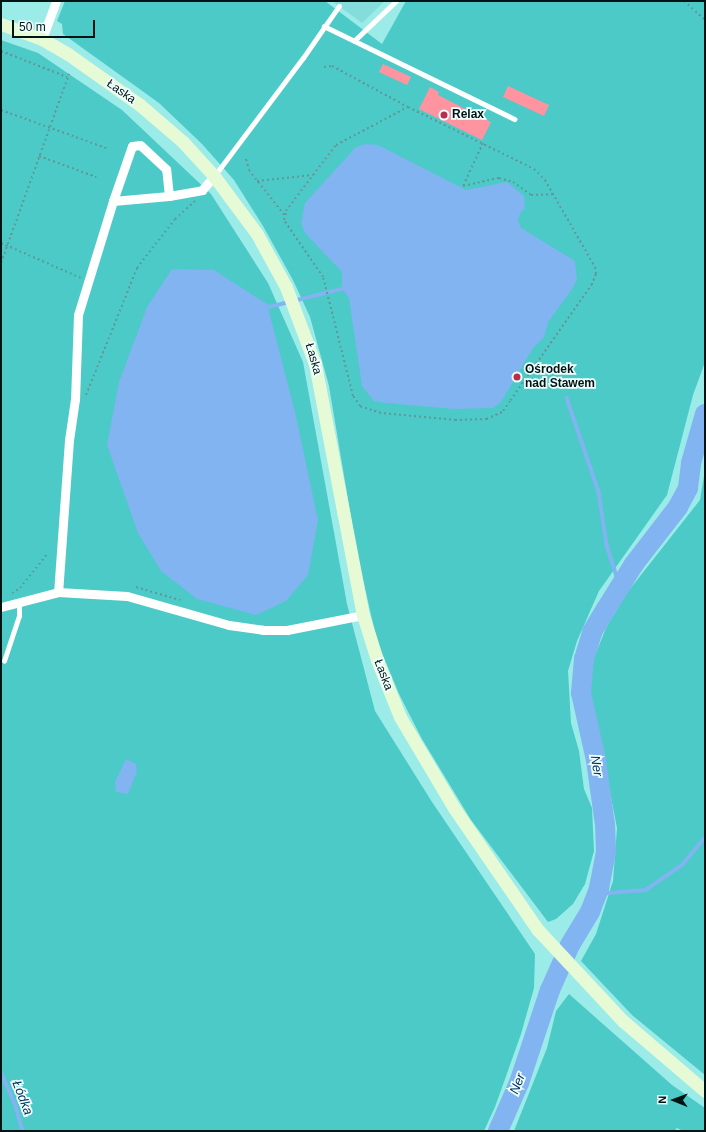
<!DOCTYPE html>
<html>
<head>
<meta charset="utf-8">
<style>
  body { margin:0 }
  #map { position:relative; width:706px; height:1132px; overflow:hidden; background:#9bebe8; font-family:Helvetica,sans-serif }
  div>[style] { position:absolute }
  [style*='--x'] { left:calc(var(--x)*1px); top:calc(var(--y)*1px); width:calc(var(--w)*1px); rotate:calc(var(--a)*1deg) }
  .built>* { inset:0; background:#84ddda }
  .green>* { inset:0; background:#4ccac7 }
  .water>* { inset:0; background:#81b4f0 }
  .stream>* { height:3.5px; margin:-1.75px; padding:0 1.75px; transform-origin:1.75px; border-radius:1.75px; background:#81b4f0 }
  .river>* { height:20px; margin:-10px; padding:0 10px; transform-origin:10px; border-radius:10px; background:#81b4f0 }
  .building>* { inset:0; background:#ff94a1 }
  .path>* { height:2px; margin-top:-1px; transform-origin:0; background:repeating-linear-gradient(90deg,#5f9896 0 2px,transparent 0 5px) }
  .lane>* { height:4.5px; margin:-2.25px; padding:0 2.25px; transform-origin:2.25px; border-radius:2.25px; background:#fff }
  .street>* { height:9px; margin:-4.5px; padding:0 4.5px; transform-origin:4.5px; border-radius:4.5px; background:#fff }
  .secondary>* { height:13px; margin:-6.5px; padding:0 6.5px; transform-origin:6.5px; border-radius:6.5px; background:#e5fad5 }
  .dots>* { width:11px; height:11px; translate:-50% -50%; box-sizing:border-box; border:2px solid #effefe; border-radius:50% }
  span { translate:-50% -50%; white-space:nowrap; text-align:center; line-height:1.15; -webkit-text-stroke:3.5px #effefe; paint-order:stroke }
  .street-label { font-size:12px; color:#001413 }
  .poi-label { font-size:12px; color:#001413; font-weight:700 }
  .left { translate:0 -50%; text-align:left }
  .water-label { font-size:13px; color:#033261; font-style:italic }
  .frame { position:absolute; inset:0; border:2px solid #001413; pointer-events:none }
  .north { position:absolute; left:654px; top:1080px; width:40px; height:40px; -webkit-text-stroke:3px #effefe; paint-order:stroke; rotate:271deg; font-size:11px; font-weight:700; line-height:16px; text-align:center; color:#001413 }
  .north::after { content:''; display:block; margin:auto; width:14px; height:18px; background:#001413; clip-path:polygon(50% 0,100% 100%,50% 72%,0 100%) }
  .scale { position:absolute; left:12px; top:20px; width:83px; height:18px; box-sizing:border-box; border:2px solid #001413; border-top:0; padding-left:5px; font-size:12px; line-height:14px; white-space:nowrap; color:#001413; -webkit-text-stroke:3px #effefe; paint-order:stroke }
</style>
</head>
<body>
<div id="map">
  <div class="built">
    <i style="clip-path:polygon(332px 1px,385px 1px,362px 23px)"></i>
  </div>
  <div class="green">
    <i style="clip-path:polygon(65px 1px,325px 1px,382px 44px,406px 1px,705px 1px,705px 362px,693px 395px,667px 495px,599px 591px,577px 641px,568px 671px,571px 723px,579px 751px,584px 789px,592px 808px,594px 851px,585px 884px,573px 904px,556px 919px,548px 922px,471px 820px,422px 739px,399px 694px,377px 641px,357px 553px,329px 386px,310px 317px,293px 280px,263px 226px,234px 180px,202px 144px,159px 103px,63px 34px,62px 24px,57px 21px)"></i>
    <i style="clip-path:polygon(1px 40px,38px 53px,122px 110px,211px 194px,268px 283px,303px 362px,347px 604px,375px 711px,432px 802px,535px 954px,534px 988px,521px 1034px,495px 1107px,484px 1131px,1px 1131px)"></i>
    <i style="clip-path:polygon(705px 470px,705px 1075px,632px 1015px,581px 961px,596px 934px,613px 881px,617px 828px,601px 746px,592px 714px,590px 687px,594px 658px,606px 628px,626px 594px,700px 500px)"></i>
    <i style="clip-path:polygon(569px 994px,672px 1085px,705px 1108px,705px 1131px,683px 1131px,677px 1128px,674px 1131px,514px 1131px,547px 1048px,556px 1011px)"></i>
  </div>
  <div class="water">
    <i style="clip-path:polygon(366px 144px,378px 145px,466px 190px,507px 182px,524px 196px,525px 208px,520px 213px,518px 220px,521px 228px,575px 261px,577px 279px,572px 289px,548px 322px,544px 337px,533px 348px,501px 402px,493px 408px,454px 409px,387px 403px,374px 401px,362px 386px,349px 298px,342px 289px,342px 272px,305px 233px,301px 223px,305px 203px,356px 147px)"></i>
    <i style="clip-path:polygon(172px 269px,214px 270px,267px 304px,295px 412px,318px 520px,308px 575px,286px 601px,256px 615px,197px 599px,161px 571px,138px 533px,107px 445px,119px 382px,147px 307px)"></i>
    <i style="clip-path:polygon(126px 759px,136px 764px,137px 772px,128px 794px,116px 792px,115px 782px)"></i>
  </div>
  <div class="stream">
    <i style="--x:269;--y:307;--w:75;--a:-13.9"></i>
    <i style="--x:567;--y:398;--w:99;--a:71.2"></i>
    <i style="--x:599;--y:492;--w:54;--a:81.4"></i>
    <i style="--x:607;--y:545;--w:43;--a:72.4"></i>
    <i style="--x:597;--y:894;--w:49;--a:-4.7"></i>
    <i style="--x:646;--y:890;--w:44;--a:-34.8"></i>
    <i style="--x:682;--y:865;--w:35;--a:-50"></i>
    <i style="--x:1;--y:1072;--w:34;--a:66"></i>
    <i style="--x:15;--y:1103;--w:29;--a:74"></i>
  </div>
  <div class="river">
    <i style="--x:498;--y:1131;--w:52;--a:-66.4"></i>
    <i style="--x:519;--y:1083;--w:98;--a:-71.6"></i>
    <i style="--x:550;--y:990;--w:49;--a:-66"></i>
    <i style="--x:570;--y:945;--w:39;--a:-59"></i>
    <i style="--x:590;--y:912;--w:26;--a:-69"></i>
    <i style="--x:599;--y:888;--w:38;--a:-79"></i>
    <i style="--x:606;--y:851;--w:26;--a:-92"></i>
    <i style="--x:605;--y:825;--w:66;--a:-97.9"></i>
    <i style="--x:596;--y:760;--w:69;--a:-102.6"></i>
    <i style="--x:581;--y:693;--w:34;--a:-85"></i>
    <i style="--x:584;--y:659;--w:28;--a:-73"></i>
    <i style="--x:592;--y:632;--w:27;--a:-59"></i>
    <i style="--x:606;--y:609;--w:53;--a:-58.1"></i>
    <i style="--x:634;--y:564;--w:72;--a:-52.3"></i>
    <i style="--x:678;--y:507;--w:21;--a:-62"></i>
    <i style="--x:688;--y:488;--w:25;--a:-83"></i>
    <i style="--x:691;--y:463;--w:51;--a:-74.1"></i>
  </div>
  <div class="building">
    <i style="clip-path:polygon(383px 64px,411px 77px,407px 85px,379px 72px)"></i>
    <i style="clip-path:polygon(508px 86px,549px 105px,544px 116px,503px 97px)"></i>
    <i style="clip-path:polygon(430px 87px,439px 92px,438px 95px,491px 122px,482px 140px,419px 109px)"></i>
  </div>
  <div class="path">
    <i style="--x:684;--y:1;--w:28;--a:42"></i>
    <i style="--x:1;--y:51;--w:71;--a:21.5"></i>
    <i style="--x:324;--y:67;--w:8;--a:-7"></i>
    <i style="--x:332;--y:66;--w:86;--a:28.3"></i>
    <i style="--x:408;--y:107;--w:140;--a:26.2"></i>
    <i style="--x:534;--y:169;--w:16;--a:45"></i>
    <i style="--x:545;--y:180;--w:100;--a:60.1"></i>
    <i style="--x:595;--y:267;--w:7;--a:82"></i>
    <i style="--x:596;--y:274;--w:11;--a:112"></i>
    <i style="--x:592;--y:284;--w:143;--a:125"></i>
    <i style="--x:510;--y:401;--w:14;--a:126"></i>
    <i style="--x:502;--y:412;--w:17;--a:155"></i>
    <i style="--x:487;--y:419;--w:31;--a:178"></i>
    <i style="--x:456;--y:420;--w:75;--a:-174.7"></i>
    <i style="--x:381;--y:413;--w:22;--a:-162"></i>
    <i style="--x:360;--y:406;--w:12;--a:-125"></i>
    <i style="--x:353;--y:396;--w:123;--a:-104.1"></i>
    <i style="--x:323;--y:277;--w:69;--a:-124.4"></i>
    <i style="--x:284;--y:220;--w:9;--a:-77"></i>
    <i style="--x:286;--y:211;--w:83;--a:-52.9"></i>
    <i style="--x:336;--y:145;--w:81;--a:-27.8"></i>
    <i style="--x:1;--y:110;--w:112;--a:19.9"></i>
    <i style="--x:483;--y:143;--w:47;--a:114.9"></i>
    <i style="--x:463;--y:186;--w:37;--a:-13"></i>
    <i style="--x:499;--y:178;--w:15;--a:16"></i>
    <i style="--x:513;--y:182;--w:22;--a:36"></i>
    <i style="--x:531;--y:195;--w:23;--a:-2"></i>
    <i style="--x:39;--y:156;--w:61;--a:20.2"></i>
    <i style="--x:246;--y:159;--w:11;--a:75"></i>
    <i style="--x:249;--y:170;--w:57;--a:52.1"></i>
    <i style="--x:257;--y:181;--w:56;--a:-6.1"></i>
    <i style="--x:1;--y:243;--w:87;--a:23.6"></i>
    <i style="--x:1;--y:263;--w:201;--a:-70.2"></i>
    <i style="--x:86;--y:395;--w:137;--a:-68.1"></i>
    <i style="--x:137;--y:268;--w:62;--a:-52.2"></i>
    <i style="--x:175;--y:219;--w:27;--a:-42"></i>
    <i style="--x:136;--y:587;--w:46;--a:16.5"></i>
    <i style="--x:12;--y:593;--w:9;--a:-32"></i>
    <i style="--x:20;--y:588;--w:43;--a:-51.5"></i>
  </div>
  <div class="lane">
    <i style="--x:324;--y:26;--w:212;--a:26"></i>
    <i style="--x:354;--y:41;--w:58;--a:-43.6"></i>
    <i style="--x:215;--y:175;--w:146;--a:-53.1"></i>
    <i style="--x:303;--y:58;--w:63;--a:-55.3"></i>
    <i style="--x:4;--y:661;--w:47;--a:-71.6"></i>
    <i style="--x:19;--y:616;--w:14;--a:-90"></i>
  </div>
  <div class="street">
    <i style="--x:42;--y:39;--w:40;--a:-69.8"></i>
    <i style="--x:169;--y:196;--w:27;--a:-96"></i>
    <i style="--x:166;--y:169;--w:35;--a:-137"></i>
    <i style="--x:140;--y:145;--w:8;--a:173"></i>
    <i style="--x:132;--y:146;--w:58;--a:109.1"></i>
    <i style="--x:113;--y:201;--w:56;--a:-5.1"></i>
    <i style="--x:169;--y:196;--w:34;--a:-10"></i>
    <i style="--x:202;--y:190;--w:18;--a:-49"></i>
    <i style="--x:113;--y:201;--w:119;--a:107.1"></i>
    <i style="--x:78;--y:315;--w:84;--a:92"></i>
    <i style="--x:75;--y:399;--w:41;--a:98.3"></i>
    <i style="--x:69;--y:440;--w:152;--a:94.1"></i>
    <i style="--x:58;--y:592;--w:69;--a:3.3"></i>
    <i style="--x:127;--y:596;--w:106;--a:15.9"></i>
    <i style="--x:229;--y:625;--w:34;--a:8"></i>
    <i style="--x:263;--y:630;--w:24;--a:0"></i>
    <i style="--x:287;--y:630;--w:77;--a:-11.2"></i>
    <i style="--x:1;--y:607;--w:59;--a:-14.7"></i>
  </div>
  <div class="secondary">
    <i style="--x:1;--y:24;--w:44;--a:20.1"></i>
    <i style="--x:42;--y:39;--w:30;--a:30"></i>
    <i style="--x:68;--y:54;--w:88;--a:35.3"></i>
    <i style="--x:140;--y:105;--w:57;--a:40.7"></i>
    <i style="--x:183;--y:142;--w:46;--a:47.6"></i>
    <i style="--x:214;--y:176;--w:72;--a:53.4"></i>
    <i style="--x:257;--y:234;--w:60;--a:61.3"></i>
    <i style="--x:286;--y:287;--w:82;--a:69.4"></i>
    <i style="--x:315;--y:364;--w:256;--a:79.2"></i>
    <i style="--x:363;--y:615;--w:47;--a:72.7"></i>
    <i style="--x:377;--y:660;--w:61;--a:68"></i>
    <i style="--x:400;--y:717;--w:106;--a:59.3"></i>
    <i style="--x:454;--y:808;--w:148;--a:55.5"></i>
    <i style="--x:538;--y:930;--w:125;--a:47"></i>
    <i style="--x:623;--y:1021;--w:108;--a:40.5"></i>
  </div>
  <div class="dots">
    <i style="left:444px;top:115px;background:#bd2c4d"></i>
    <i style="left:517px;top:377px;background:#bd2c4d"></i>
  </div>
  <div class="street-label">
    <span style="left:121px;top:92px;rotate:35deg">Łaska</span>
    <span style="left:313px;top:359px;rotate:74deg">Łaska</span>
    <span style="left:383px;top:675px;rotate:69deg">Łaska</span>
  </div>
  <div class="poi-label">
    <span class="left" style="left:452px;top:115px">Relax</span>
    <span class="left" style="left:525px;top:377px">Ośrodek<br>nad Stawem</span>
  </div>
  <div class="water-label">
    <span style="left:596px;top:766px;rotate:81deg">Ner</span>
    <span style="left:518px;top:1084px;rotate:-69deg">Ner</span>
    <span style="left:22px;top:1098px;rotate:69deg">Łódka</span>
  </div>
  <div class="frame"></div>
  <div class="north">N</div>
  <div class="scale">50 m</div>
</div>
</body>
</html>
